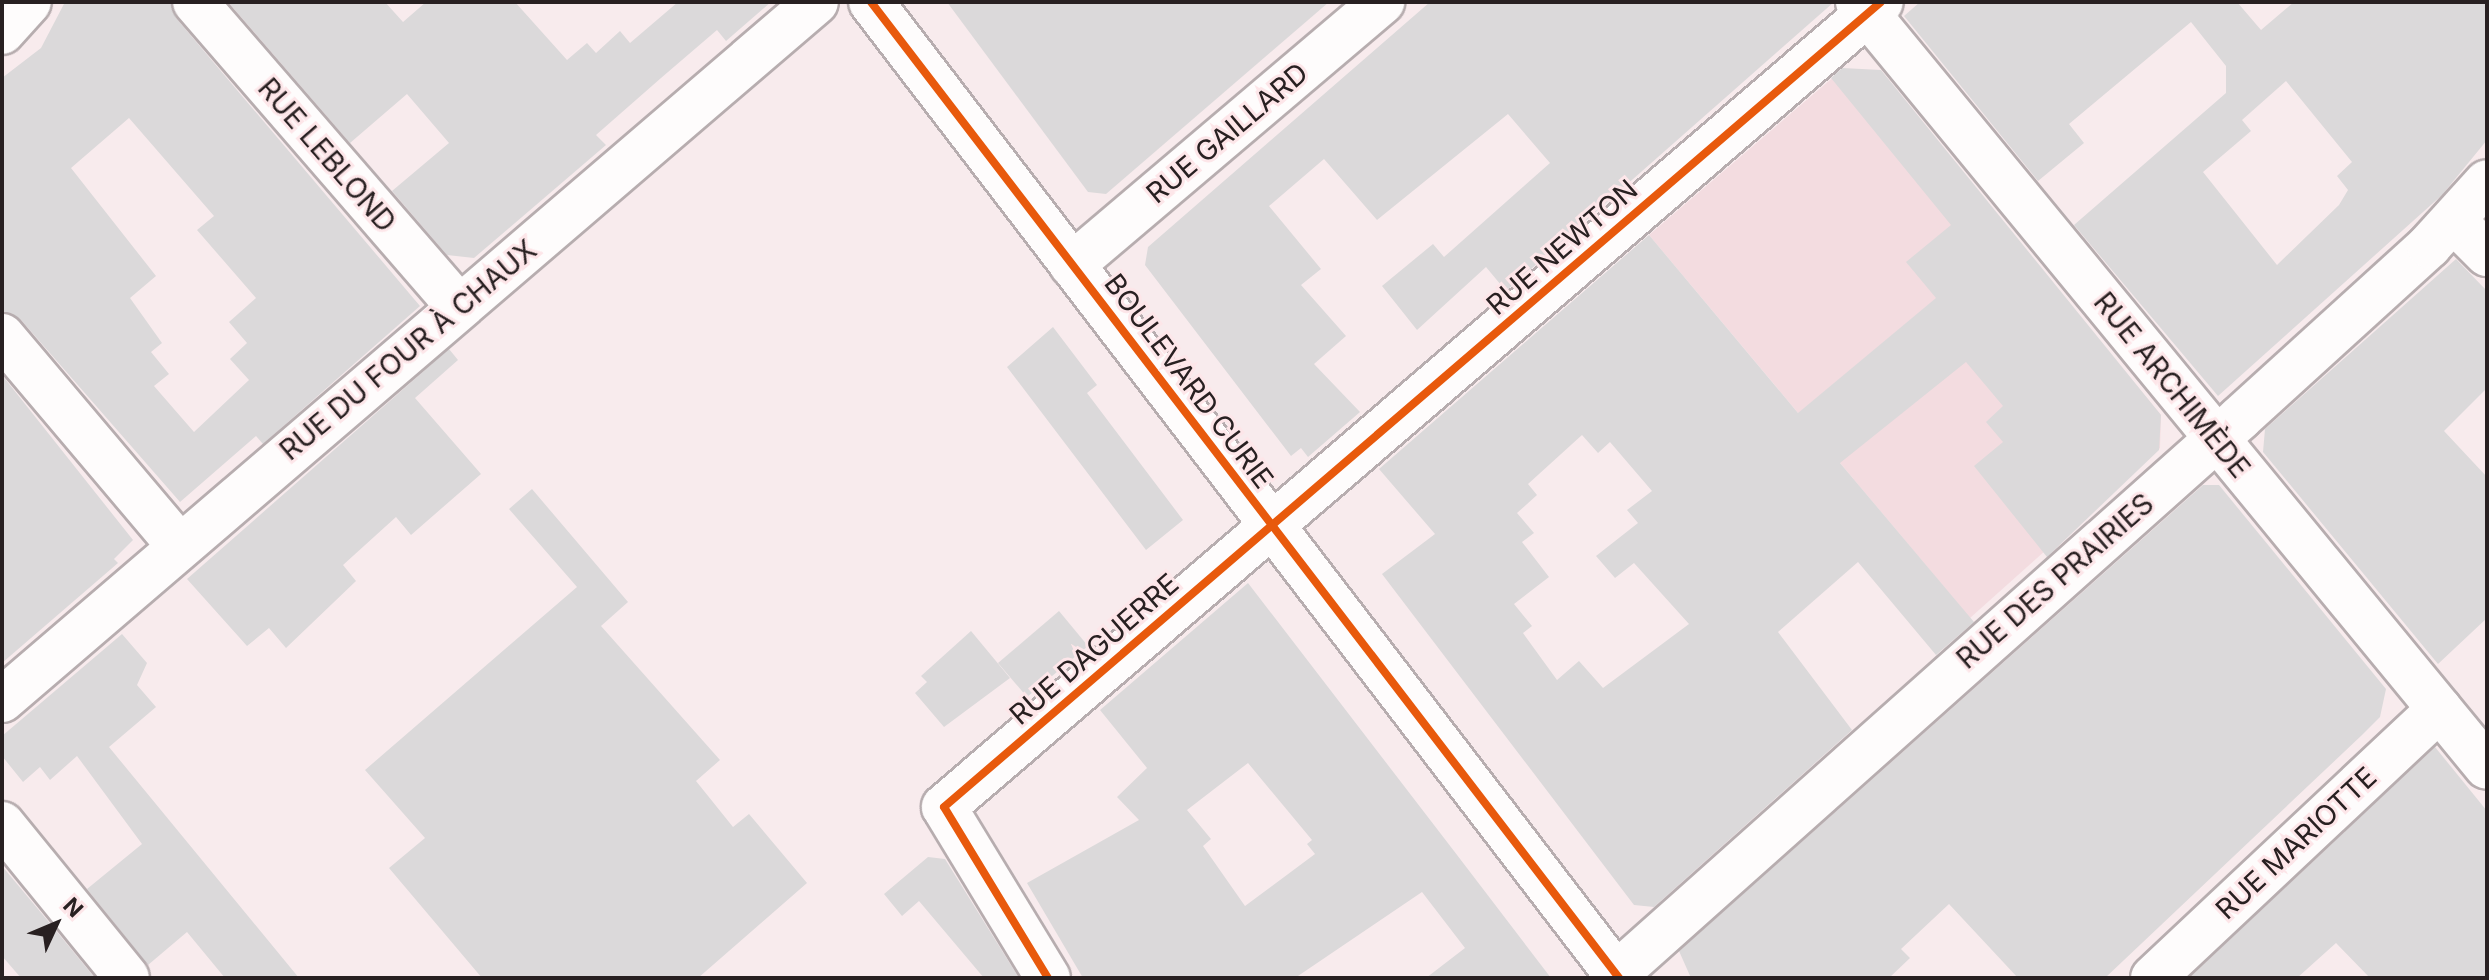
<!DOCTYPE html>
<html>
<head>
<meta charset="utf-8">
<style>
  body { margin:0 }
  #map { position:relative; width:2489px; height:980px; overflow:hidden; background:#f8ebed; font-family:Inter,sans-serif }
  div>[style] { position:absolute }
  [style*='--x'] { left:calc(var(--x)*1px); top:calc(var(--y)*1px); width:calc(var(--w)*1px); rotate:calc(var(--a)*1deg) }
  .built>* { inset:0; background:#f3dce0 }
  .building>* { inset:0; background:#dbd9da }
  .roads { filter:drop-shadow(2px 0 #b7adaf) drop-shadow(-2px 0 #b7adaf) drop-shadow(0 2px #b7adaf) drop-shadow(0 -2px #b7adaf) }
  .minor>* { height:44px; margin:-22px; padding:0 22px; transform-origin:22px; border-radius:22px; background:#fefcfc }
  .tertiary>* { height:44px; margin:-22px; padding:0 22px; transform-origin:22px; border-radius:22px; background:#fefcfc }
  .secondary>* { height:44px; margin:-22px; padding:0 22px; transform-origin:22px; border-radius:22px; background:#fefcfc }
  .cycleway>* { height:8px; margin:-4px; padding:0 4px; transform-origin:4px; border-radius:4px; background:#e8590c }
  span { translate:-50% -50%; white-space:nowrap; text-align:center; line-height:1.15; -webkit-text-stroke:6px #fde6e9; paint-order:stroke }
  .street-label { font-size:28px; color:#282021 }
  .frame { position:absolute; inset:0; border:4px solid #282021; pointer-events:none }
  .north { position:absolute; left:16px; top:884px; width:80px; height:80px; -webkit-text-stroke:6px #fde6e9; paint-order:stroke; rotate:46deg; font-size:22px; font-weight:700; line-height:32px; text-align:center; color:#282021 }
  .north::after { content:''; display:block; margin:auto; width:28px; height:36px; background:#282021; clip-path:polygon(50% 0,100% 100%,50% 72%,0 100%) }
</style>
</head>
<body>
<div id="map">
  <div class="built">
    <i style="clip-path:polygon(1843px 69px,2056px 289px,2161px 415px,2160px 448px,1970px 618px,1649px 235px)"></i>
  </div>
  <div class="building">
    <i style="clip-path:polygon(evenodd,65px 2px,171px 2px,176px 18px,420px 306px,263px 444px,256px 436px,180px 502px,21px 320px,2px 312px,2px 78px,41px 48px,65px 2px,129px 118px,214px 216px,197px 230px,256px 298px,229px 322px,247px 343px,230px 359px,249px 380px,194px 432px,154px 386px,169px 374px,151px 352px,162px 343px,130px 298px,156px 276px,71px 168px,129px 118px)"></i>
    <i style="clip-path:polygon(228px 2px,385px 2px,403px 22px,426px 2px,515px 2px,567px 60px,587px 43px,596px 53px,620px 31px,630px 43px,678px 2px,771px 2px,726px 41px,717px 30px,661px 78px,596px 135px,606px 145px,474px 258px,447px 255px,392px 191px,449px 143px,407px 94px,350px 143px)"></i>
    <i style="clip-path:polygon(947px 2px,1329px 2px,1106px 194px,1088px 192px)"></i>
    <i style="clip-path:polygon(1430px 2px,1834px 2px,1506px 291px,1486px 267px,1417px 330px,1382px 286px,1433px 244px,1444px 257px,1550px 163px,1508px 114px,1377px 220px,1324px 159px,1269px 206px,1321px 269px,1301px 285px,1346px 336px,1314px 364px,1360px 412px,1308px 457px,1301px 448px,1291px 456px,1145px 265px,1148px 247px)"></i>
    <i style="clip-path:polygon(evenodd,1920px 2px,2237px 2px,2261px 30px,2294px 2px,2487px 2px,2487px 140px,2442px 195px,2218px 396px,2074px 225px,2226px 93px,2226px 66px,2191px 22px,2069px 124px,2084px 143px,2038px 181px,1904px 16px,1920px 2px,2286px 81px,2352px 162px,2337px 176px,2348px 190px,2339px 205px,2277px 265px,2203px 172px,2251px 131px,2242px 120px,2286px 81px)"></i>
    <i style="clip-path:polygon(evenodd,1842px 68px,1881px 70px,2161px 415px,2159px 450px,2047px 557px,1974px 466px,2003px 442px,1986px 422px,2003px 406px,1966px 362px,1840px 463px,1974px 622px,1936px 655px,1858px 562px,1778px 632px,1852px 730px,1654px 907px,1634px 905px,1382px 574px,1435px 534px,1379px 469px,1649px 235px,1798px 413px,1936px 298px,1906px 262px,1951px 225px,1831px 78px,1842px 68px,1582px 435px,1598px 453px,1610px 442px,1652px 491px,1627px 510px,1638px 523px,1596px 556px,1615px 578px,1634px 563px,1689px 624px,1603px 688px,1579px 661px,1557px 680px,1523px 633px,1532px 626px,1514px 604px,1549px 577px,1522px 542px,1534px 533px,1517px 513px,1537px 495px,1528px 484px,1582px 435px)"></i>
    <i style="clip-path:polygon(2456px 259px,2487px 291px,2487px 388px,2444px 431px,2487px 477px,2487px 618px,2438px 664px,2263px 452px,2265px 429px)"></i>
    <i style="clip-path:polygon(1053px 327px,1097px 385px,1087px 393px,1183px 520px,1146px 550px,1007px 367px)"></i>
    <i style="clip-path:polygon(449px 349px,458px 360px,415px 398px,481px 474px,411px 535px,396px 517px,343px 565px,356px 581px,286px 648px,269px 628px,247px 646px,187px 579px)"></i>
    <i style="clip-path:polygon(2px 375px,133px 540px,114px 559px,118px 563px,2px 663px)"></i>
    <i style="clip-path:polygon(2203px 485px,2219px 485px,2386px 689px,2380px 717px,2362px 735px,2105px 978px,2018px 978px,1949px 904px,1901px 949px,1910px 958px,1889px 978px,1691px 978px,1679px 951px)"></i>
    <i style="clip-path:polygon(532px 489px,628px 602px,601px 626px,720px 760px,696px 781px,733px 827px,749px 814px,807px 883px,698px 978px,482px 978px,389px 868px,425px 838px,365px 770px,577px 587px,509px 509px)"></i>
    <i style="clip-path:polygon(evenodd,1248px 583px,1454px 851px,1551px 978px,1426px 978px,1465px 948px,1422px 892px,1295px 978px,1083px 978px,1027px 883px,1139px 820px,1117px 797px,1147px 768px,1100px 710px,1248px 583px,1248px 763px,1312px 840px,1307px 844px,1315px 854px,1245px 906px,1203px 846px,1211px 839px,1187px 810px,1248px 763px)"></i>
    <i style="clip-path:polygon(1059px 611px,1088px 646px,1027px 697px,998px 663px)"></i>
    <i style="clip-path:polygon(971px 631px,1010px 678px,944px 727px,915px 693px,927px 682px,921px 676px)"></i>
    <i style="clip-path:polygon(122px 634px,147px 663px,137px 685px,156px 707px,109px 747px,299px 978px,225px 978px,187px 932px,148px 965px,87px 889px,142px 844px,77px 756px,50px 780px,40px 767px,23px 782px,2px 756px,2px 736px)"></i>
    <i style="clip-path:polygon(2435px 747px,2487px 811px,2487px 978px,2370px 978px,2336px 943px,2297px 978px,2189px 978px)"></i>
    <i style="clip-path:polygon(928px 857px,945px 859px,1019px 978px,984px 978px,919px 901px,902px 916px,884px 894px)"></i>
    <i style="clip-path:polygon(2px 866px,48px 921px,95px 978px,21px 978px,2px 956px)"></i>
  </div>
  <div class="roads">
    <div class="minor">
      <i style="--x:195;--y:2;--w:403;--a:49.1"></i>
      <i style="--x:1858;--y:2;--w:990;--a:50.57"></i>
      <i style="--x:2;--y:32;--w:40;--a:-48"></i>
      <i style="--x:2454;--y:221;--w:47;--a:45"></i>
      <i style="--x:1072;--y:265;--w:407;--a:-40.3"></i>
      <i style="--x:2;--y:336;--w:272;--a:49.8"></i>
      <i style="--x:2;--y:700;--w:1072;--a:-40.61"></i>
      <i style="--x:1048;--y:978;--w:200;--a:-121.3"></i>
      <i style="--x:944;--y:807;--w:1235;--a:-40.67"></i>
      <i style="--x:1612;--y:978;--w:841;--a:-41.72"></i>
      <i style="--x:2240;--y:418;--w:256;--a:-42.3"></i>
      <i style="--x:2429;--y:246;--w:86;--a:-47.8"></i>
      <i style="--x:2153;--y:978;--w:393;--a:-43.2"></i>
    </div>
    <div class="tertiary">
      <i style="--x:871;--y:2;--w:1230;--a:52.53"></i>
    </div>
    <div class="secondary">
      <i style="--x:2;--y:824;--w:198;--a:50.9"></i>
    </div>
  </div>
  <div class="cycleway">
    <i style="--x:871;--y:2;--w:1230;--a:52.53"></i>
    <i style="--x:1048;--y:978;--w:200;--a:-121.3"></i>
    <i style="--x:944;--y:807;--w:1235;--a:-40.67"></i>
  </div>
  <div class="street-label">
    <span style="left:1227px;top:133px;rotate:-40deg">RUE GAILLARD</span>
    <span style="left:327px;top:155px;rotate:49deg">RUE LEBLOND</span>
    <span style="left:1562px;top:247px;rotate:-41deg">RUE NEWTON</span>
    <span style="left:408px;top:350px;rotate:-40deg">RUE DU FOUR À CHAUX</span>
    <span style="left:1189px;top:381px;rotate:53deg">BOULEVARD CURIE</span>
    <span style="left:2172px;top:385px;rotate:51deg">RUE ARCHIMÈDE</span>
    <span style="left:2055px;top:581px;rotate:-41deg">RUE DES PRAIRIES</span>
    <span style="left:1094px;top:649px;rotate:-41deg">RUE DAGUERRE</span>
    <span style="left:2296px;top:843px;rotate:-43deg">RUE MARIOTTE</span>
  </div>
  <div class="frame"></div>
  <div class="north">N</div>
</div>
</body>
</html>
